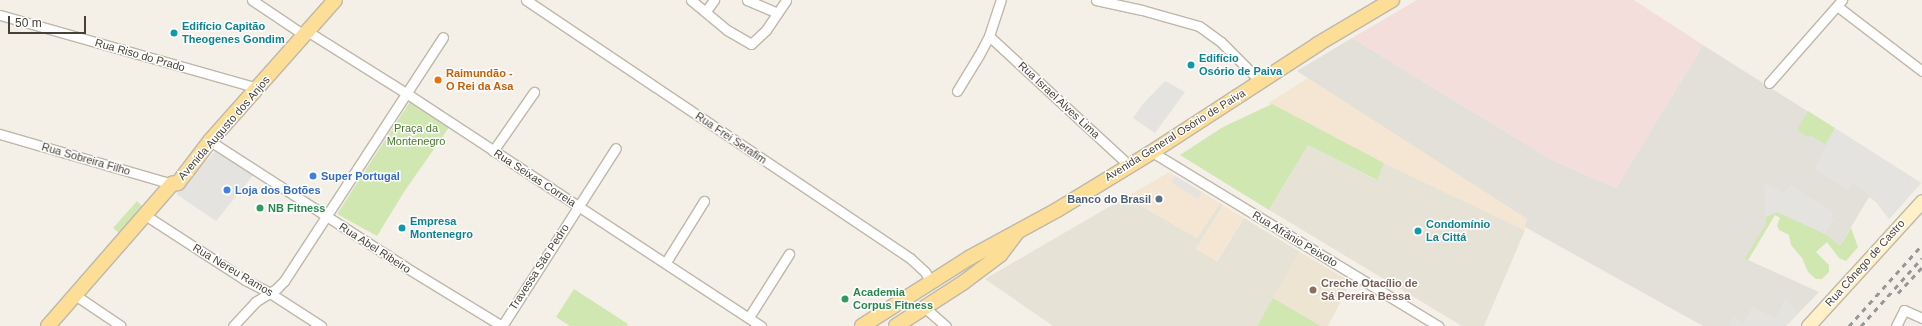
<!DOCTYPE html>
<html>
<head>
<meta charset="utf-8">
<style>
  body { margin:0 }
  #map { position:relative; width:1922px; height:326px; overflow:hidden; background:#f4f0e8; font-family:Helvetica,sans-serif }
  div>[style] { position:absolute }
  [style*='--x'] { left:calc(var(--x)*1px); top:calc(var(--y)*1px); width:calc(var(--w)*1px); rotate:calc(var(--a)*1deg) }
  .residential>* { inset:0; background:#e7e2d6 }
  .commercial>* { inset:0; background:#f5e6d3 }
  .industrial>* { inset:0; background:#e3dfd9 }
  .education>* { inset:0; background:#ede5d2 }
  .medical>* { inset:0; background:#f4dedb }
  .green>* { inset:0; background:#d0e7b1 }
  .parking>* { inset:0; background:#e5e3df }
  .roads { filter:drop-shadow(1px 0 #bfb7aa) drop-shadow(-1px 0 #bfb7aa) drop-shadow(0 1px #bfb7aa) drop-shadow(0 -1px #bfb7aa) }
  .street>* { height:9px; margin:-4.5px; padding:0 4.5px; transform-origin:4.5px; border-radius:4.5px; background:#fff }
  .secondary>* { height:13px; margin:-6.5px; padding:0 6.5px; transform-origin:6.5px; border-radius:6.5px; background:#fef0c7 }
  .primary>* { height:14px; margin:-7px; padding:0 7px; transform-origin:7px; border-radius:7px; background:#fdde97 }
  .rail>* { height:3px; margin-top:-1.5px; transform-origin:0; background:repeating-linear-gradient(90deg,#979797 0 5px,transparent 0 10px) }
  .dots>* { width:11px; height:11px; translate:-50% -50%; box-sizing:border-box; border:2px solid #fff; border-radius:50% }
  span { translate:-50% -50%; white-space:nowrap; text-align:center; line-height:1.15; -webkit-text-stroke:3px #fff; paint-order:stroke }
  .culture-label { font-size:11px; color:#0d838f; font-weight:700 }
  .left { translate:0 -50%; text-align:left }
  .street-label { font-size:11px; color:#474036 }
  .food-label { font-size:11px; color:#c56008; font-weight:700 }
  .park-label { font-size:11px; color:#49782a }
  .shop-label { font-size:11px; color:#366cbe; font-weight:700 }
  .service-label { font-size:11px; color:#4e5e75; font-weight:700 }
  .right { translate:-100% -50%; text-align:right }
  .leisure-label { font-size:11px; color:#27864d; font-weight:700 }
  .education-label { font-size:11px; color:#785e54; font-weight:700 }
  .scale { position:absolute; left:8px; top:16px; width:78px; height:18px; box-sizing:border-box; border:2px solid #474036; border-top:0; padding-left:5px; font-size:12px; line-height:14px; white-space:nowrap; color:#474036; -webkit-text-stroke:3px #fff; paint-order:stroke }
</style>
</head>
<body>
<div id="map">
  <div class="residential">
    <i style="clip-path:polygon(1308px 145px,1376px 180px,1384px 163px,1525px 230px,1484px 326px,1462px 326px,1269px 210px)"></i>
    <i style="clip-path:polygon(1126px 197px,1197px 238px,1220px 203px,1223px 205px,1196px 249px,1217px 261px,1244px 218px,1300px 252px,1257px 326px,1053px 326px,985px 279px)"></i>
  </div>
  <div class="commercial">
    <i style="clip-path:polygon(1308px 78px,1527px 219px,1525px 230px,1384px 163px,1268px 103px)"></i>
    <i style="clip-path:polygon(1169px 172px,1220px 203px,1197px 238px,1126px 197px)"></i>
    <i style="clip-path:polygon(1223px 205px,1244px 218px,1216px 261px,1196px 249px)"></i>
  </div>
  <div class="industrial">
    <i style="clip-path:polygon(1352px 38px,1550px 159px,1616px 188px,1703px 45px,1921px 183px,1889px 219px,1876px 202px,1869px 197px,1840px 246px,1775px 215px,1748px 260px,1819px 292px,1786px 326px,1703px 326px,1525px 227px,1527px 219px,1297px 71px)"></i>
  </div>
  <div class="education">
    <i style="clip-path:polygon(1300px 252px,1351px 282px,1328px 326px,1321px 326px,1273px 298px)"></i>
  </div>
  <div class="medical">
    <i style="clip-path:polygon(1417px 0,1634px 0,1703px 45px,1616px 188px,1550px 159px,1352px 38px)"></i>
  </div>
  <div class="green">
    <i style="clip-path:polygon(411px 100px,450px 126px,404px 192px,377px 236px,337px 214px)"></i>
    <i style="clip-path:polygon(1272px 104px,1384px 163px,1377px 180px,1308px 145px,1269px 210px,1180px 155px,1223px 127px)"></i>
    <i style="clip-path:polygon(1808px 111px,1835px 128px,1825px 144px,1810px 135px,1808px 137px,1797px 130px)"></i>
    <i style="clip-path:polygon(137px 201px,142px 206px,119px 233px,113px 228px)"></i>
    <i style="clip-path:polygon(1777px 212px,1825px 234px,1840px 246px,1851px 228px,1858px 247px,1846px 261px,1839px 258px,1827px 242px,1816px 252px,1829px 265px,1829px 272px,1822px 279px,1816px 279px,1808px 272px,1802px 258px,1791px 245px,1789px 235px,1779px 230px,1777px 225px,1780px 218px,1775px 215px,1748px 260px,1745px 258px,1766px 224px,1766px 217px)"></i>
    <i style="clip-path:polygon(574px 289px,628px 324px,627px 326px,570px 326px,556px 317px)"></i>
    <i style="clip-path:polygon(1273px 298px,1321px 326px,1257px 326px)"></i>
  </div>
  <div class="parking">
    <i style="clip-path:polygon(1165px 81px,1185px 92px,1155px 133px,1133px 118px,1142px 105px)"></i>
    <i style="clip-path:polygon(1835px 128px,1921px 183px,1889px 219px,1876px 202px,1853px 183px,1848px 190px,1814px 169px)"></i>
    <i style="clip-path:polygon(217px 149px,255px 173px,216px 221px,176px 194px)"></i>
    <i style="clip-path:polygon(1175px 176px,1202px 192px,1198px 199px,1171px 182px)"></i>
    <i style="clip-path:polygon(1764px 182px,1784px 194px,1790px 185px,1834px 212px,1831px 217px,1834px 220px,1825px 234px,1777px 212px,1766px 217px)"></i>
    <i style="clip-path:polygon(1786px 298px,1798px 313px,1786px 326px,1729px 326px,1733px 317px,1744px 323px,1752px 307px,1775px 318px)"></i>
  </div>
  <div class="roads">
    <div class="street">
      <i style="--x:252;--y:0;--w:63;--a:33.9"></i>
      <i style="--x:526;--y:0;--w:463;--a:33.9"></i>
      <i style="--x:910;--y:258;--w:21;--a:43"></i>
      <i style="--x:925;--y:272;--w:12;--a:59"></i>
      <i style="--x:691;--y:0;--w:47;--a:39.8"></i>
      <i style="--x:727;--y:30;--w:28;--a:30"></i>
      <i style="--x:751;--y:44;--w:21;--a:-43"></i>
      <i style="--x:766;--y:30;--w:36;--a:-56"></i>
      <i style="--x:747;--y:0;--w:33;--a:23"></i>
      <i style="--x:1096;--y:0;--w:47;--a:12.3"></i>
      <i style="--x:1142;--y:10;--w:59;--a:15.7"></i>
      <i style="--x:1199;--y:26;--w:27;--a:36"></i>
      <i style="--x:1221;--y:42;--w:55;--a:45"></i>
      <i style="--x:1837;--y:6;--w:107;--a:37.4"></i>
      <i style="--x:706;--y:11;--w:14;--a:-54"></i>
      <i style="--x:0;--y:15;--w:268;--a:15.8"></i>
      <i style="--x:307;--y:31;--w:117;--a:32.1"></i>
      <i style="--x:406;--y:93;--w:425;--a:33.3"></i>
      <i style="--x:989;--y:36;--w:190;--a:42.7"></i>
      <i style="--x:1769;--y:83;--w:111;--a:-48.7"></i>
      <i style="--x:957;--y:91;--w:42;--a:-58.6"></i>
      <i style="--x:979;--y:55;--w:21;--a:-62"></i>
      <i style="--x:989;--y:36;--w:38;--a:-72"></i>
      <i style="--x:0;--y:134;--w:179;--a:16.2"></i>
      <i style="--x:210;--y:141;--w:234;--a:32.8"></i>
      <i style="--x:407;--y:268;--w:111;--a:31.4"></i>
      <i style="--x:502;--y:326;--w:211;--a:-57.4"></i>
      <i style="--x:493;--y:151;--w:72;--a:-55.2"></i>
      <i style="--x:1152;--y:152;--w:335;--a:31.3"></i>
      <i style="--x:145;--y:215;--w:119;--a:33"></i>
      <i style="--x:245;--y:280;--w:28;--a:27"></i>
      <i style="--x:270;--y:293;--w:61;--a:32.9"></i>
      <i style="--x:666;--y:262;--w:72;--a:-58.1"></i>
      <i style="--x:75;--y:295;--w:55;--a:34"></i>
      <i style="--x:924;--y:307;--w:29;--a:41"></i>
      <i style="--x:749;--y:317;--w:75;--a:-57.6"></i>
      <i style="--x:233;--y:326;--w:33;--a:-47"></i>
      <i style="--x:255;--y:302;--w:26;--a:-32"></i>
      <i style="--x:277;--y:288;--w:10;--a:-45"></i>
      <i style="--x:284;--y:281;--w:291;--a:-56.9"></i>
      <i style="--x:1896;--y:326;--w:18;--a:-63"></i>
      <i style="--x:1904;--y:310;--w:20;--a:24"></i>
    </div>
    <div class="secondary">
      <i style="--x:1808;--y:326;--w:169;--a:-47.6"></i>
    </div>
    <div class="primary">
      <i style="--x:48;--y:326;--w:189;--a:-48.9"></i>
      <i style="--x:172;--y:184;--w:6;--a:-9"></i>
      <i style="--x:178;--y:183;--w:53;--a:-52.7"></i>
      <i style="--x:210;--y:141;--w:188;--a:-48.4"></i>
      <i style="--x:862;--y:326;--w:127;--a:-32.4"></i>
      <i style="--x:969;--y:258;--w:100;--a:-28.6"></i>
      <i style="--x:1057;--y:210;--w:111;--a:-31.4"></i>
      <i style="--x:1152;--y:152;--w:198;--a:-33"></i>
      <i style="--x:1318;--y:44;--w:86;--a:-30.7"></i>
      <i style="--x:896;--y:326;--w:81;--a:-32.9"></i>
      <i style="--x:964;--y:282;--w:45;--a:-36.9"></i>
      <i style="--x:1000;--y:255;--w:26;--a:-53"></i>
    </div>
  </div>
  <div class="rail">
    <i style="--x:1898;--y:293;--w:35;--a:-47"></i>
    <i style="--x:1849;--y:326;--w:109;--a:-48"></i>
    <i style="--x:1861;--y:326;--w:91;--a:-48.1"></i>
  </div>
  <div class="dots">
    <i style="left:174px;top:33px;background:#0f9aa8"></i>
    <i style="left:1191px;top:65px;background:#0f9aa8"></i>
    <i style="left:438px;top:80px;background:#e8710a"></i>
    <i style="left:313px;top:176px;background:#3f7fe0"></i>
    <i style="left:227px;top:190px;background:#3f7fe0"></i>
    <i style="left:1159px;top:199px;background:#5c6f8a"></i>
    <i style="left:260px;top:208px;background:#2e9e5b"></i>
    <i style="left:402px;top:228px;background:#0f9aa8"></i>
    <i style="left:1418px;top:231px;background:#0f9aa8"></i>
    <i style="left:1313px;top:290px;background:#8d6e63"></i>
    <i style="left:845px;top:299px;background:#2e9e5b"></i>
  </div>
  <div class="culture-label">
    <span class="left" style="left:182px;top:33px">Edifício Capitão<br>Theogenes Gondim</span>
    <span class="left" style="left:1199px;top:65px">Edifício<br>Osório de Paiva</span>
    <span class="left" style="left:410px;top:228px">Empresa<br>Montenegro</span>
    <span class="left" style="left:1426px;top:231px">Condomínio<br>La Cittá</span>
  </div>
  <div class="street-label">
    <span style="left:140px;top:55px;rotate:16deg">Rua Riso do Prado</span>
    <span style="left:1059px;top:100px;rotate:43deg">Rua Israel Alves Lima</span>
    <span style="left:224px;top:128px;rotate:-49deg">Avenida Augusto dos Anjos</span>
    <span style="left:1175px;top:135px;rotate:-32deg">Avenida General Osório de Paiva</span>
    <span style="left:731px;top:138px;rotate:34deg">Rua Frei Serafim</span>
    <span style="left:86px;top:159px;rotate:16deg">Rua Sobreira Filho</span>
    <span style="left:535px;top:178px;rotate:33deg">Rua Seixas Correia</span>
    <span style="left:1295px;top:239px;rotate:31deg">Rua Afrânio Peixoto</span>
    <span style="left:375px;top:248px;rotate:33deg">Rua Abel Ribeiro</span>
    <span style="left:1865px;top:263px;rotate:-48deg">Rua Cônego de Castro</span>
    <span style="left:539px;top:267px;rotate:-57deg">Travessa São Pedro</span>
    <span style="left:233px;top:270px;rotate:31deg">Rua Nereu Ramos</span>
  </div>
  <div class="food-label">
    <span class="left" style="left:446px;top:80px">Raimundão -<br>O Rei da Asa</span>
  </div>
  <div class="park-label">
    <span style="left:416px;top:135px">Praça da<br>Montenegro</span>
  </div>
  <div class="shop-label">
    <span class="left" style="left:321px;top:176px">Super Portugal</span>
    <span class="left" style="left:235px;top:190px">Loja dos Botões</span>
  </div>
  <div class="service-label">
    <span class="right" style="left:1151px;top:199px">Banco do Brasil</span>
  </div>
  <div class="leisure-label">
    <span class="left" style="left:268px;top:208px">NB Fitness</span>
    <span class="left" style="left:853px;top:299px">Academia<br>Corpus Fitness</span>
  </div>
  <div class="education-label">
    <span class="left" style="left:1321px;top:290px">Creche Otacílio de<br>Sá Pereira Bessa</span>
  </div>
  <div class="scale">50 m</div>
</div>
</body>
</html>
